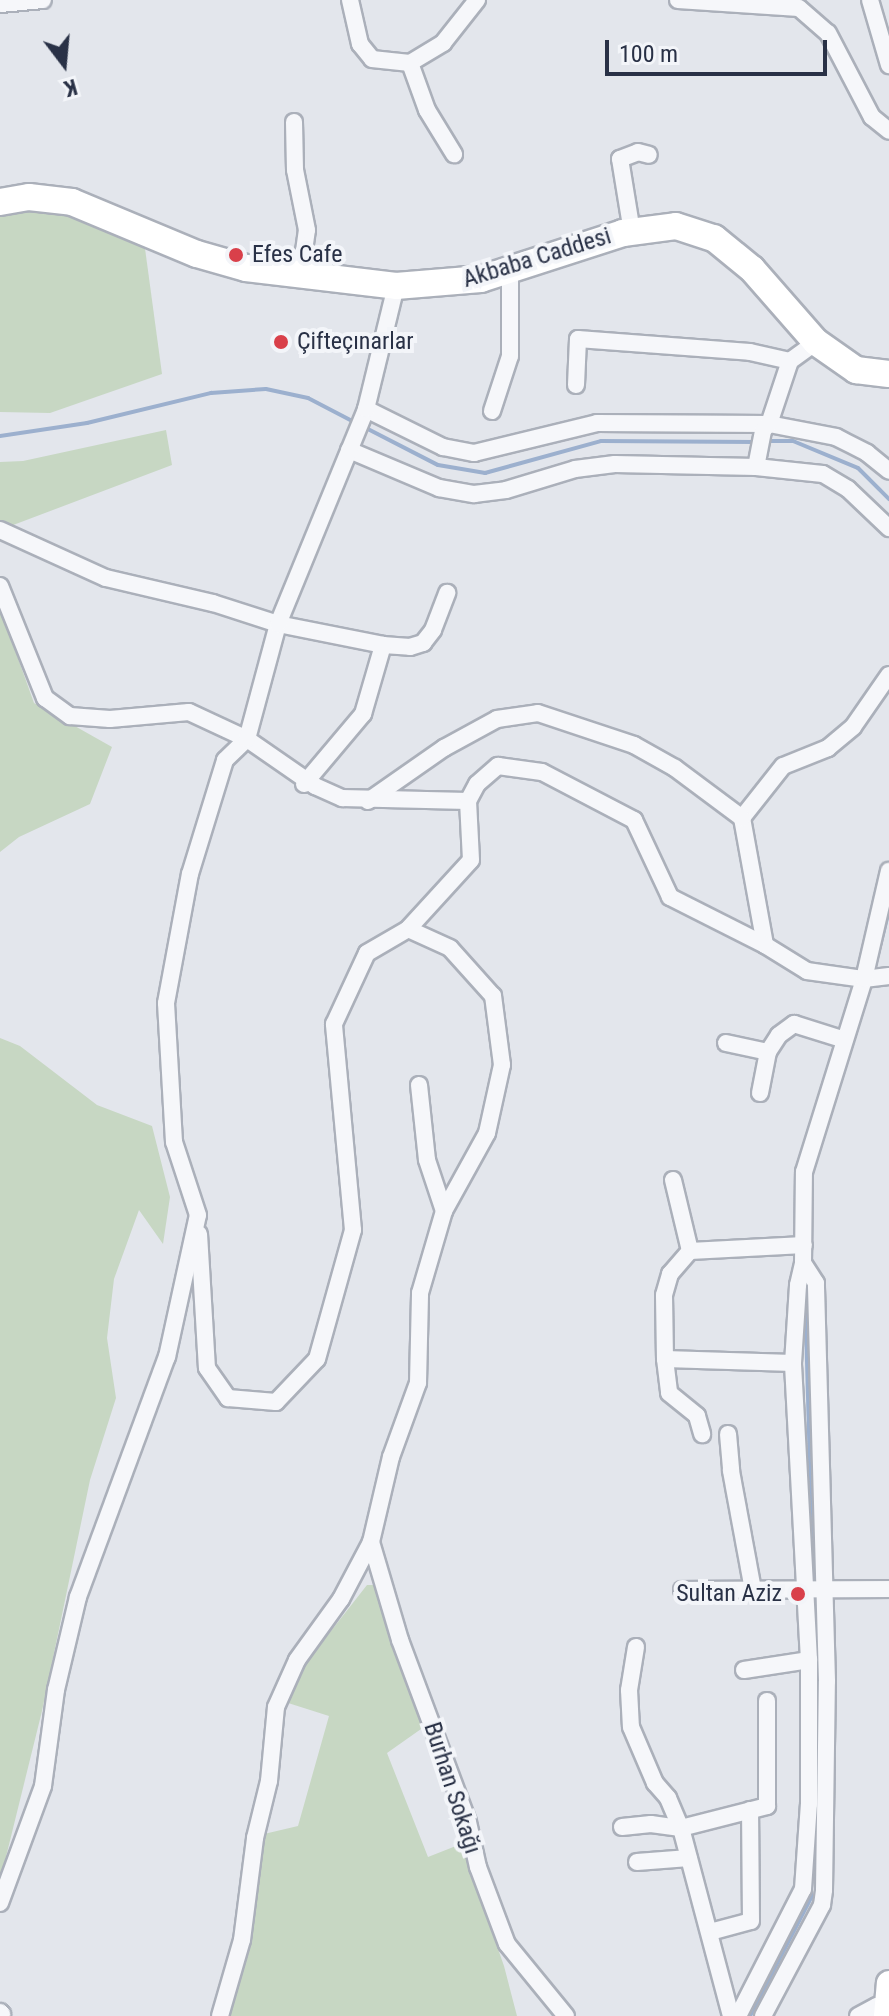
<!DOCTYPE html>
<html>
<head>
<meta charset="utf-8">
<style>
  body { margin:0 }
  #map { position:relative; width:889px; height:2016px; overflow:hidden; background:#e3e6ec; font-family:"Roboto Condensed",sans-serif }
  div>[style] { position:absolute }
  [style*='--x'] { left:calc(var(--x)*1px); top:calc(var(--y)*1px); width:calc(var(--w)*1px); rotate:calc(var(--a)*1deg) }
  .green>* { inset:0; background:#c7d7c3 }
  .stream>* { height:4px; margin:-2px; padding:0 2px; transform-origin:2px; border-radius:2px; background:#9cb0ce }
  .roads { filter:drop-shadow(2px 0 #abb0ba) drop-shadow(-2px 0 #abb0ba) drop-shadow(0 2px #abb0ba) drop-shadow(0 -2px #abb0ba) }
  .street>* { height:16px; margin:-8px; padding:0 8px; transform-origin:8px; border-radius:8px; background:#f6f7fa }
  .secondary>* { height:24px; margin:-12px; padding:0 12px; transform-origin:12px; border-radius:12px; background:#fff }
  .primary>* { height:26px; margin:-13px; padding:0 13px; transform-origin:13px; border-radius:13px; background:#fff }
  .dots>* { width:22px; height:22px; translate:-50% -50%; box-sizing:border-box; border:4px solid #f3f5f9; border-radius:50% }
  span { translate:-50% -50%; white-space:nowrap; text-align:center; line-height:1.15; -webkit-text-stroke:8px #f3f5f9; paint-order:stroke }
  .poi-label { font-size:24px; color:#293146 }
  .left { translate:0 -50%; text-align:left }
  .right { translate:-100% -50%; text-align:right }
  .street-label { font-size:24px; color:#293146 }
  .north { position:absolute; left:24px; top:24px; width:80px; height:80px; -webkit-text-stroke:6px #f3f5f9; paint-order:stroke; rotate:164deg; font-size:22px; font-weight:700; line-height:32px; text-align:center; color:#293146 }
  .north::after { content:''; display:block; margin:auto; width:28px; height:36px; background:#293146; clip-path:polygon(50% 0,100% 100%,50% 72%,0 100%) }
  .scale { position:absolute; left:605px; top:40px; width:222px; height:36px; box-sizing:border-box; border:4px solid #293146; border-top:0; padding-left:10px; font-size:24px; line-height:28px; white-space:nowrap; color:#293146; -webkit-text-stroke:6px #f3f5f9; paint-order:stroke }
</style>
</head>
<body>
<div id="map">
  <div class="green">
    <i style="clip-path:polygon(63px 206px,144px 241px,162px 374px,50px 413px,0 412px,0 209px)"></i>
    <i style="clip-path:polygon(166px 430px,172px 465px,0 530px,0 462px,23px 461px)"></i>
    <i style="clip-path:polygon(0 608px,34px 703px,112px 747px,90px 804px,19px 837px,0 852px)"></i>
    <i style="clip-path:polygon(0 1038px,20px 1046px,97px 1105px,152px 1126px,170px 1197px,163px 1244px,139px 1210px,114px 1279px,107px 1338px,116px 1398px,90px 1480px,42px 1711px,0 1881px)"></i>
    <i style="clip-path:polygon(367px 1585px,383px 1585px,431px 1722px,387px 1753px,428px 1857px,461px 1844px,504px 1966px,517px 2016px,217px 2016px,237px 1966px,264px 1834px,298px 1826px,329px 1716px,285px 1702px,298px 1673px)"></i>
  </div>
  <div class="stream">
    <i style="--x:362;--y:426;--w:85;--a:27.2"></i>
    <i style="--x:438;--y:465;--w:48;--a:9.7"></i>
    <i style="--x:485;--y:473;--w:120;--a:-15.4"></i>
    <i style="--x:601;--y:441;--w:154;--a:0.4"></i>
    <i style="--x:0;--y:436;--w:88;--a:-8.5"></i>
    <i style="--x:87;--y:423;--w:128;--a:-13.6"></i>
    <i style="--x:211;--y:393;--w:55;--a:-4.2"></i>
    <i style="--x:266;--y:389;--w:43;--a:12.1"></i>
    <i style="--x:308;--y:398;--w:52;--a:27.6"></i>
    <i style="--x:767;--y:441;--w:26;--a:0"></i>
    <i style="--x:793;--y:441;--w:70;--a:22.6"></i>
    <i style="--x:858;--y:468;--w:44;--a:45"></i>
    <i style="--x:878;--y:954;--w:45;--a:-76"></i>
    <i style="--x:805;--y:1289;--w:295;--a:88.4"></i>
    <i style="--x:750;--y:2016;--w:133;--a:-62.7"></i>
    <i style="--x:811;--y:1898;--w:13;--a:-90"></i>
  </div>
  <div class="roads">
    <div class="street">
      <i style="--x:350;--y:0;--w:45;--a:77.2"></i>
      <i style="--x:360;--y:44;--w:19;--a:51"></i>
      <i style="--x:372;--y:59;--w:38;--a:6"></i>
      <i style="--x:410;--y:63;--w:39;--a:-31"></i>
      <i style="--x:443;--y:43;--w:55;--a:-51.7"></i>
      <i style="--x:678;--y:0;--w:121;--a:3.8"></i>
      <i style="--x:799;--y:8;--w:38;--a:41"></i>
      <i style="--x:828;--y:33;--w:95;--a:62.4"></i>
      <i style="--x:872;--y:117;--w:22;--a:39"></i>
      <i style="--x:870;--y:0;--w:68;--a:73.7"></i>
      <i style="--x:0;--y:4;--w:43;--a:-5.3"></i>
      <i style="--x:410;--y:63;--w:50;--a:70.1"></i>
      <i style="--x:427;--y:110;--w:52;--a:58.5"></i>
      <i style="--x:632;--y:232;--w:74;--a:-99.3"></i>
      <i style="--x:620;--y:159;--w:19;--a:-21"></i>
      <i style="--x:638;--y:152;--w:11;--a:15"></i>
      <i style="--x:289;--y:275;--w:28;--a:-58"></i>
      <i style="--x:304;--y:251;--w:21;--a:-82"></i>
      <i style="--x:307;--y:230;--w:61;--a:-101.3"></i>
      <i style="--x:295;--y:170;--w:48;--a:-91.2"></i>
      <i style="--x:576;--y:385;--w:46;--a:-87.5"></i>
      <i style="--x:578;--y:339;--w:172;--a:4.3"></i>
      <i style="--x:750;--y:352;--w:41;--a:12.7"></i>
      <i style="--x:366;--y:409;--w:86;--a:26.3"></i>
      <i style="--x:443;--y:447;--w:32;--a:11"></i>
      <i style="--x:474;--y:453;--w:127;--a:-13.7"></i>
      <i style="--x:597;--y:423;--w:172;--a:0.3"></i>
      <i style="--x:769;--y:424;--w:68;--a:11"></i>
      <i style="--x:836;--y:437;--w:35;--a:27"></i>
      <i style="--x:867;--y:453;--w:28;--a:39"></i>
      <i style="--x:492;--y:411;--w:58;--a:-71.9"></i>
      <i style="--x:510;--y:356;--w:84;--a:-90"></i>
      <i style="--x:349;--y:450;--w:98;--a:22.9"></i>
      <i style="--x:439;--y:488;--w:36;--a:10"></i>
      <i style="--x:474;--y:494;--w:32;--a:-7"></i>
      <i style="--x:506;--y:490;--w:72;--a:-16.9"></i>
      <i style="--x:575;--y:469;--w:40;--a:-7.1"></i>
      <i style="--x:615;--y:464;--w:141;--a:1.2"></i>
      <i style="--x:756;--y:467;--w:67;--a:6"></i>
      <i style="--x:823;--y:474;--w:29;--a:31"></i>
      <i style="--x:848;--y:489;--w:57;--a:43.6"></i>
      <i style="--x:756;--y:467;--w:38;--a:-79"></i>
      <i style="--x:763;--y:430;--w:8;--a:-45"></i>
      <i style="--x:769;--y:424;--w:66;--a:-71.6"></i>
      <i style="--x:790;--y:361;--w:32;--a:-36"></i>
      <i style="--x:0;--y:530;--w:116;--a:24.4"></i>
      <i style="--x:106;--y:578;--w:110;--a:13.2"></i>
      <i style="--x:213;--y:603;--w:68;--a:17.9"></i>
      <i style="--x:278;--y:624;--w:107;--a:11.3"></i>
      <i style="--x:383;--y:645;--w:27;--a:4"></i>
      <i style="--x:410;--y:647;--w:14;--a:-17"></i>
      <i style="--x:423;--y:643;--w:16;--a:-52"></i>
      <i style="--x:433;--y:630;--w:40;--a:-69"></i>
      <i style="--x:0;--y:586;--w:121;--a:68.1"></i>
      <i style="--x:45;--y:698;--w:31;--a:36"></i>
      <i style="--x:70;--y:716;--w:40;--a:4.3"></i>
      <i style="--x:110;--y:719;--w:79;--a:-5.1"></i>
      <i style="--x:189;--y:712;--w:64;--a:25"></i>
      <i style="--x:247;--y:739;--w:83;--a:34.7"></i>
      <i style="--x:315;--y:786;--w:30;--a:24"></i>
      <i style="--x:342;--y:798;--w:126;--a:1.4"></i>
      <i style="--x:889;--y:675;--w:63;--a:124.7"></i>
      <i style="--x:853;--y:727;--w:33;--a:140"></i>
      <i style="--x:828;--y:748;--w:48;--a:158.2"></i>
      <i style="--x:783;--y:766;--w:66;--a:128.3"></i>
      <i style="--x:742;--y:818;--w:129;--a:79.7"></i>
      <i style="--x:765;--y:945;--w:49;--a:31.8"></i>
      <i style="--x:807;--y:971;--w:58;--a:8"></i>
      <i style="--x:864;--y:979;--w:25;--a:-7"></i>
      <i style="--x:304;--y:784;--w:92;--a:-49.9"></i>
      <i style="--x:363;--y:714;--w:72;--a:-73.8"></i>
      <i style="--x:368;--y:801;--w:93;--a:-34.9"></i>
      <i style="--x:444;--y:748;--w:60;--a:-28.7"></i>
      <i style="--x:497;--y:719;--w:41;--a:-8.3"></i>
      <i style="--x:538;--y:713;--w:101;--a:18.4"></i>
      <i style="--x:634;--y:745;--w:47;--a:29.3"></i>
      <i style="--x:675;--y:768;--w:84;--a:36.7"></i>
      <i style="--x:726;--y:1043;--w:43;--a:12.1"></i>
      <i style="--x:419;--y:1085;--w:75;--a:83.9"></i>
      <i style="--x:427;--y:1160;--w:54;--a:71.6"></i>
      <i style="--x:760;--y:1093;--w:42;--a:-79"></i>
      <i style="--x:768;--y:1052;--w:20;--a:-57"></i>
      <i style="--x:779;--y:1035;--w:19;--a:-36"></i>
      <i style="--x:794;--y:1024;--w:53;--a:17.4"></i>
      <i style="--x:673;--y:1180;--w:73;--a:76.5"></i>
      <i style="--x:199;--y:1234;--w:134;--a:86.6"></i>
      <i style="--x:207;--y:1368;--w:37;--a:55"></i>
      <i style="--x:228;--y:1398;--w:48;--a:4.8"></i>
      <i style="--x:276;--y:1402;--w:59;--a:-46.4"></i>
      <i style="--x:317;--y:1359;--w:134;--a:-74.4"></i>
      <i style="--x:353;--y:1230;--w:207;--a:-95.3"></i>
      <i style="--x:334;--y:1024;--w:78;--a:-65.1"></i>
      <i style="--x:367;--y:953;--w:48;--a:-30.3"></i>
      <i style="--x:408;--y:929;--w:93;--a:-47.6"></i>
      <i style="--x:471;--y:860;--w:59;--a:-92.9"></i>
      <i style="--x:468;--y:801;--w:19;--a:-62"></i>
      <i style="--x:477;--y:784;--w:28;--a:-41"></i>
      <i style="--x:498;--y:766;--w:44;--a:7.8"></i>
      <i style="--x:542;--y:772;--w:104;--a:27.6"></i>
      <i style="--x:634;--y:820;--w:85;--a:64.9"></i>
      <i style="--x:670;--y:897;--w:106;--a:26.8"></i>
      <i style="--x:665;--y:1359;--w:34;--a:83"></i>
      <i style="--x:669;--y:1393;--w:36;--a:39"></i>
      <i style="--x:697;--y:1416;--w:19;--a:74"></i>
      <i style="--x:793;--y:1363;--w:128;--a:-178.2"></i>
      <i style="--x:665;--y:1359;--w:64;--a:-90.9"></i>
      <i style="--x:664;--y:1295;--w:22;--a:-74"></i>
      <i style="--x:670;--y:1274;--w:30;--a:-49"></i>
      <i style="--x:690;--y:1251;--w:114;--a:-3"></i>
      <i style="--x:728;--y:1434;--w:37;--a:85"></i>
      <i style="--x:731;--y:1471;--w:121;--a:79.5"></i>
      <i style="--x:371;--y:1542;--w:102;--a:73.5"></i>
      <i style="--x:400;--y:1640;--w:194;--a:69.5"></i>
      <i style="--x:468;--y:1822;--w:46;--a:77.5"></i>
      <i style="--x:478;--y:1867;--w:82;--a:69.4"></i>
      <i style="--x:507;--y:1944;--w:93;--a:50.7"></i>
      <i style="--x:682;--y:1590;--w:207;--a:-0.3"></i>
      <i style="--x:636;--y:1647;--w:44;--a:99.2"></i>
      <i style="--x:629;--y:1690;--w:37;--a:87"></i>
      <i style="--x:631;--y:1727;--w:61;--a:66.8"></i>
      <i style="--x:655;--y:1783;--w:20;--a:49"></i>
      <i style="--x:668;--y:1798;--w:33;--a:67"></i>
      <i style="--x:681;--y:1828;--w:195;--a:75.1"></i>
      <i style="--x:744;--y:1670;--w:66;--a:-8.7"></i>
      <i style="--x:622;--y:1827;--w:29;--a:-6"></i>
      <i style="--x:651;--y:1824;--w:30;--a:8"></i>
      <i style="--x:681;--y:1828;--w:89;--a:-14.3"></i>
      <i style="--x:767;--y:1806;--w:105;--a:-90"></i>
      <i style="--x:637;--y:1862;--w:52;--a:-4.4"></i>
      <i style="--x:0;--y:1903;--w:125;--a:-69.8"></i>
      <i style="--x:43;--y:1786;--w:97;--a:-82.3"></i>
      <i style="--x:56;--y:1690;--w:96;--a:-76.7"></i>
      <i style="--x:78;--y:1597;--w:256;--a:-69.7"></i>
      <i style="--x:167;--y:1357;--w:145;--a:-77.7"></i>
      <i style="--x:198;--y:1215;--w:77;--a:-108.2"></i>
      <i style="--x:174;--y:1142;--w:139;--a:-93.3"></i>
      <i style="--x:166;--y:1003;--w:131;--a:-79.5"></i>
      <i style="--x:190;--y:874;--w:119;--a:-72.9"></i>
      <i style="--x:225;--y:760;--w:30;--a:-44"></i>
      <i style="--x:247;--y:739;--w:119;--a:-74.9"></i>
      <i style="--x:278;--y:624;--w:232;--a:-67.7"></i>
      <i style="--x:366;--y:409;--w:127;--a:-76.3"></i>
      <i style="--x:710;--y:1932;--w:42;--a:-15"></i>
      <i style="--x:751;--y:1921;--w:111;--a:-90.5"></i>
      <i style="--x:0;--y:2012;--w:3;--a:45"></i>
      <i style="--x:220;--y:2016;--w:79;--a:-73.9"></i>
      <i style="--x:242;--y:1940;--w:103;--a:-82.7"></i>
      <i style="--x:255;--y:1838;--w:59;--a:-76.2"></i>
      <i style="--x:269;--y:1781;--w:74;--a:-84.6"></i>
      <i style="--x:276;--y:1707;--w:51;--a:-65.9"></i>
      <i style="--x:297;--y:1660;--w:75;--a:-54.2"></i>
      <i style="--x:341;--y:1599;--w:64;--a:-62.2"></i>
      <i style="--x:371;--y:1542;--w:87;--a:-76.8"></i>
      <i style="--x:391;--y:1457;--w:79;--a:-70"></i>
      <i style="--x:418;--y:1383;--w:90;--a:-88.7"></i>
      <i style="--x:420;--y:1293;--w:85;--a:-73.7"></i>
      <i style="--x:444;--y:1211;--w:89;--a:-61.1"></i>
      <i style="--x:487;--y:1133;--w:70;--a:-77.6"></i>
      <i style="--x:502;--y:1065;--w:70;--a:-97.4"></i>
      <i style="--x:493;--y:996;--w:64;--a:-131.9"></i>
      <i style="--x:450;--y:948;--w:46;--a:-155.7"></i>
      <i style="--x:738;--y:2016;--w:143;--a:-62.9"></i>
      <i style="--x:803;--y:1889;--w:85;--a:-86"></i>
      <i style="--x:809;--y:1804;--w:144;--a:-90"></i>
      <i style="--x:809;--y:1660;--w:297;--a:-93.1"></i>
      <i style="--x:793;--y:1363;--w:78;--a:-86.3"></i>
      <i style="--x:798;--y:1285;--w:23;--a:-77"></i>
      <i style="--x:803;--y:1263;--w:91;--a:-89.4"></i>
      <i style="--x:804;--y:1172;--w:202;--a:-72.7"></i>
      <i style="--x:864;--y:979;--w:111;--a:-77"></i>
      <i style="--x:763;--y:2016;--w:126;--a:-62"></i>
      <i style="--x:822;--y:1905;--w:15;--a:-82"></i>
      <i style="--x:824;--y:1890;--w:209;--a:-89.2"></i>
      <i style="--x:827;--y:1681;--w:398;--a:-91.6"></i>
      <i style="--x:816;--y:1283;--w:24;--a:-123"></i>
      <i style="--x:858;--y:2016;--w:21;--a:-28"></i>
      <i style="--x:877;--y:2006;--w:12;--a:9"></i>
    </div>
    <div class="secondary">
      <i style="--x:886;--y:2016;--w:33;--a:-85"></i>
    </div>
    <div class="primary">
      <i style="--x:0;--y:202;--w:29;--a:-10"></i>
      <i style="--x:29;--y:197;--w:43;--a:6.6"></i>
      <i style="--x:72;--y:202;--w:135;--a:22.6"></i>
      <i style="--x:197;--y:254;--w:51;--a:15.9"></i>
      <i style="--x:246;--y:268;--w:151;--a:6.8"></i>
      <i style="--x:396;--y:286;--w:85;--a:-4.7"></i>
      <i style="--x:481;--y:279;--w:149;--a:-17.9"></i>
      <i style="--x:623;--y:233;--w:53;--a:-7.5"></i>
      <i style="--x:676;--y:226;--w:40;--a:18"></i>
      <i style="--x:714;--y:238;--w:49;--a:39.2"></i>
      <i style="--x:752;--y:269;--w:97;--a:48.8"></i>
      <i style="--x:816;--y:342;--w:49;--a:35"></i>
      <i style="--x:856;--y:370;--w:33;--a:7"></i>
    </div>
  </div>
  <div class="dots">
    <i style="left:236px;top:255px;background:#d9404a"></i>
    <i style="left:281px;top:342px;background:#d9404a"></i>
    <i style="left:798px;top:1594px;background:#d9404a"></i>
  </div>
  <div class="poi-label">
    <span class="left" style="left:252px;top:255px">Efes Cafe</span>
    <span class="left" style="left:297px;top:342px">Çifteçınarlar</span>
    <span class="right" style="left:782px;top:1594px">Sultan Aziz</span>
  </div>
  <div class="street-label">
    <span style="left:537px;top:258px;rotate:-17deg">Akbaba Caddesi</span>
    <span style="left:452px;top:1788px;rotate:72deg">Burhan Sokağı</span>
  </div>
  <div class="north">K</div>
  <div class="scale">100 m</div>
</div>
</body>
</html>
